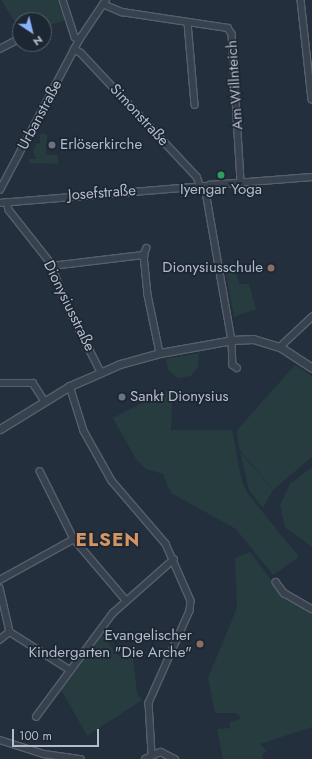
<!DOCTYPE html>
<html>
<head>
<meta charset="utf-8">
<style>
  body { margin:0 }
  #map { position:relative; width:312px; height:759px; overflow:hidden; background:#242f3e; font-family:Jost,sans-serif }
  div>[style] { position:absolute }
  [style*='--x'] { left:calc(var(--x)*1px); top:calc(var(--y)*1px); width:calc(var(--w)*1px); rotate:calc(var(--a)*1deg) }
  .green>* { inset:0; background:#263c3f }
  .roads { filter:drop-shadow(1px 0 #565f6c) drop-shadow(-1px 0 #565f6c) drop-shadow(0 1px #565f6c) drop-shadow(0 -1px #565f6c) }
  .minor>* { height:5.5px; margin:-2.75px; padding:0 2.75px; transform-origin:2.75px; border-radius:2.75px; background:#38414e }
  .tertiary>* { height:7px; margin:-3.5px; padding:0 3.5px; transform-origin:3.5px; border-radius:3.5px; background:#38414e }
  .dots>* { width:11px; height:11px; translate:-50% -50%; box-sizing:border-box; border:2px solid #1d2633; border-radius:50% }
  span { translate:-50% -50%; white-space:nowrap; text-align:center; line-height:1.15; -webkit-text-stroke:3.5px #1d2633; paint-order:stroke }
  .street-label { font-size:15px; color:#b4bcc9 }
  .poi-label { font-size:15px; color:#b4bcc9 }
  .left { translate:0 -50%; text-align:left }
  .right { translate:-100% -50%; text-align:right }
  .district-label { font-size:19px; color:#d59563; font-weight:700; letter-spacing:1px }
  .north { position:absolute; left:12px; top:12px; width:40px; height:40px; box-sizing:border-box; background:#1d2633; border:1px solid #59626f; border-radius:50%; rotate:145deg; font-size:11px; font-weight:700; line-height:16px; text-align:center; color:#b4bcc9 }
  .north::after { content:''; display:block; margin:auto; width:14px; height:18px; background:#8ab4f8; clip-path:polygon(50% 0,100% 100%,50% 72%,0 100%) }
  .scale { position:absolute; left:12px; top:729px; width:87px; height:18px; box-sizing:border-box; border:2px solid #b4bcc9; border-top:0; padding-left:5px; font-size:12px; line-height:14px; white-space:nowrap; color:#b4bcc9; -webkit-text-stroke:3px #1d2633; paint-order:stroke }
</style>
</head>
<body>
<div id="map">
  <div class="green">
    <i style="clip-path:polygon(1px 0,57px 0,65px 20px,44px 27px,44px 20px,20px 20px,20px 30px)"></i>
    <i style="clip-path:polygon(40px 134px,47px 134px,46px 155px,58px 155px,58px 164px,29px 163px,30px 159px,36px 159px,33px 152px,36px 144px,40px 143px)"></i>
    <i style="clip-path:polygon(236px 268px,239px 284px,249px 284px,256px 309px,234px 317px,225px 270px)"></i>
    <i style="clip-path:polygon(199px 353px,198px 367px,191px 376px,178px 378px,168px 370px,166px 359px)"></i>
    <i style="clip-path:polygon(295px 365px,312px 376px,312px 457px,273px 490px,239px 449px,237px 430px)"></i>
    <i style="clip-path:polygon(173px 387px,171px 430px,232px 430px,242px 482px,248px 494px,299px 557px,273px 575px,236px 529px,171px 493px,163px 474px,146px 469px,136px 459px,113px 418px)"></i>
    <i style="clip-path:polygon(240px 452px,273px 490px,263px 508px,249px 490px)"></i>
    <i style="clip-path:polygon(312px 467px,312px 547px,285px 527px,280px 505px,290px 484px)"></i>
    <i style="clip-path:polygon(250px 552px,285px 598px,312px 612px,312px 727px,260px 744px,267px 751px,262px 755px,263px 759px,223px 759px,217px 729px,230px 728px,230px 722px,241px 719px,237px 713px,215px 713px,208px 678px,237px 608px,235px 558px)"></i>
    <i style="clip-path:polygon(101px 633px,115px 653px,127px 660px,133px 657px,137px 693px,142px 700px,87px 736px,61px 689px)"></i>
  </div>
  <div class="roads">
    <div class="minor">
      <i style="--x:63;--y:0;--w:39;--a:72"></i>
      <i style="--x:75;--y:37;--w:5;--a:37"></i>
      <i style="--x:301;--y:0;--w:100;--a:83.7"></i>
      <i style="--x:103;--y:4;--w:21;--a:23"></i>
      <i style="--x:122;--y:12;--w:107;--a:8.6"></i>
      <i style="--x:228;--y:28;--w:7;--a:56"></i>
      <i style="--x:232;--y:34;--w:149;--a:86.5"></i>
      <i style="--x:188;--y:23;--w:82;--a:85.1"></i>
      <i style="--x:0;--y:49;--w:17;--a:-28"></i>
      <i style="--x:74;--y:49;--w:8;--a:30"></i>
      <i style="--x:81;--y:53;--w:170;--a:46.9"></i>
      <i style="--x:197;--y:177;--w:9;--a:69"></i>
      <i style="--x:206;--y:188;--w:5;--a:-37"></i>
      <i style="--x:210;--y:185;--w:102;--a:-4.5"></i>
      <i style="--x:0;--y:190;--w:170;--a:-62.2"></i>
      <i style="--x:79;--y:40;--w:48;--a:-56"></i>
      <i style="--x:7;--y:202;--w:8;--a:76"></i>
      <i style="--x:9;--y:210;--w:66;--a:51.7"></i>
      <i style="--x:50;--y:262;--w:51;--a:68"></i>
      <i style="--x:69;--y:309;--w:71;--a:63.1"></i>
      <i style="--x:0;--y:203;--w:206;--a:-4.7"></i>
      <i style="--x:205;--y:186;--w:156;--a:80.1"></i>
      <i style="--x:232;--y:340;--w:25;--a:88"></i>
      <i style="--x:233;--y:365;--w:5;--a:37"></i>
      <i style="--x:147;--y:248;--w:8;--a:113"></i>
      <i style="--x:144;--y:255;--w:40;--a:84.3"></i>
      <i style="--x:148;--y:295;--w:59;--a:78.3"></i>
      <i style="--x:52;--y:266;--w:93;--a:-6.8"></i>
      <i style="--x:280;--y:347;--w:44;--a:-43.2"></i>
      <i style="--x:0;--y:383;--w:33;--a:0"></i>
      <i style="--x:33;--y:383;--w:20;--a:57"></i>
      <i style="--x:70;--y:386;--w:47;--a:72.7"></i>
      <i style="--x:84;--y:431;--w:57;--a:60.8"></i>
      <i style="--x:112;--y:481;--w:83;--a:49.4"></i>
      <i style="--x:166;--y:544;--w:62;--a:66.3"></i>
      <i style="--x:191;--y:601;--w:10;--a:96"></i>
      <i style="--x:190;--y:611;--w:101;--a:114"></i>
      <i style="--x:149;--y:703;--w:51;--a:86.6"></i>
      <i style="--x:40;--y:471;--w:76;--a:63.4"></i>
      <i style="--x:74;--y:539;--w:80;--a:49.6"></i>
      <i style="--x:0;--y:580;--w:85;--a:-29"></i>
      <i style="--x:276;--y:582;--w:14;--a:54"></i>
      <i style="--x:284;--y:593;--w:32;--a:30"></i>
      <i style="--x:0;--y:588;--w:45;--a:77.2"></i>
      <i style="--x:10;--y:632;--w:13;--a:141"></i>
      <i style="--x:10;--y:632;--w:71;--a:32.3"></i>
      <i style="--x:36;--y:717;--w:129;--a:-53.5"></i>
      <i style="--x:113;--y:613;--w:81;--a:-41.5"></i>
      <i style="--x:0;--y:740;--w:46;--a:17.7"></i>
      <i style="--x:44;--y:754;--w:37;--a:8"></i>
      <i style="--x:145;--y:759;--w:17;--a:-24"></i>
      <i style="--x:161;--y:752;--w:16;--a:27"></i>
    </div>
    <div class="tertiary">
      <i style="--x:0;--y:429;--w:82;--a:-31.6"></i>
      <i style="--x:70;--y:386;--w:55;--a:-23.7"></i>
      <i style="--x:120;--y:364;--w:41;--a:-15.4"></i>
      <i style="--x:160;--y:353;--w:73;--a:-10.2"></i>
      <i style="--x:232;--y:340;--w:21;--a:-3"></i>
      <i style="--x:253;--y:339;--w:28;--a:17"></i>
      <i style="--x:280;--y:347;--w:38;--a:33"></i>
    </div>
  </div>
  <div class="dots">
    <i style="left:52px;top:145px;background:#6b7280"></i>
    <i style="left:221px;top:175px;background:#2e9e5b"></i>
    <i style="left:271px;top:268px;background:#8d6e63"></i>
    <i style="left:122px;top:397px;background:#6b7280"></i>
    <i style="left:200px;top:644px;background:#8d6e63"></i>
  </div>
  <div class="street-label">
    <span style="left:235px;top:85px;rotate:-94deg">Am Willnteich</span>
    <span style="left:40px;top:115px;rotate:-62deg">Urbanstraße</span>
    <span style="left:139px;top:115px;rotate:47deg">Simonstraße</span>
    <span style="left:102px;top:193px;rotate:-4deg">Josefstraße</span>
    <span style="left:69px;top:306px;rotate:64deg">Dionysiusstraße</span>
  </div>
  <div class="poi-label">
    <span class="left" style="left:60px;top:145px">Erlöserkirche</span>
    <span style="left:221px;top:190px">Iyengar Yoga</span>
    <span class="right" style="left:263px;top:268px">Dionysiusschule</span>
    <span class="left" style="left:130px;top:397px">Sankt Dionysius</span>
    <span class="right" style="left:192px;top:644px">Evangelischer<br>Kindergarten "Die Arche"</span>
  </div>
  <div class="district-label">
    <span style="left:108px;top:540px">ELSEN</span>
  </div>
  <div class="north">N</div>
  <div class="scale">100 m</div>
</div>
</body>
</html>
